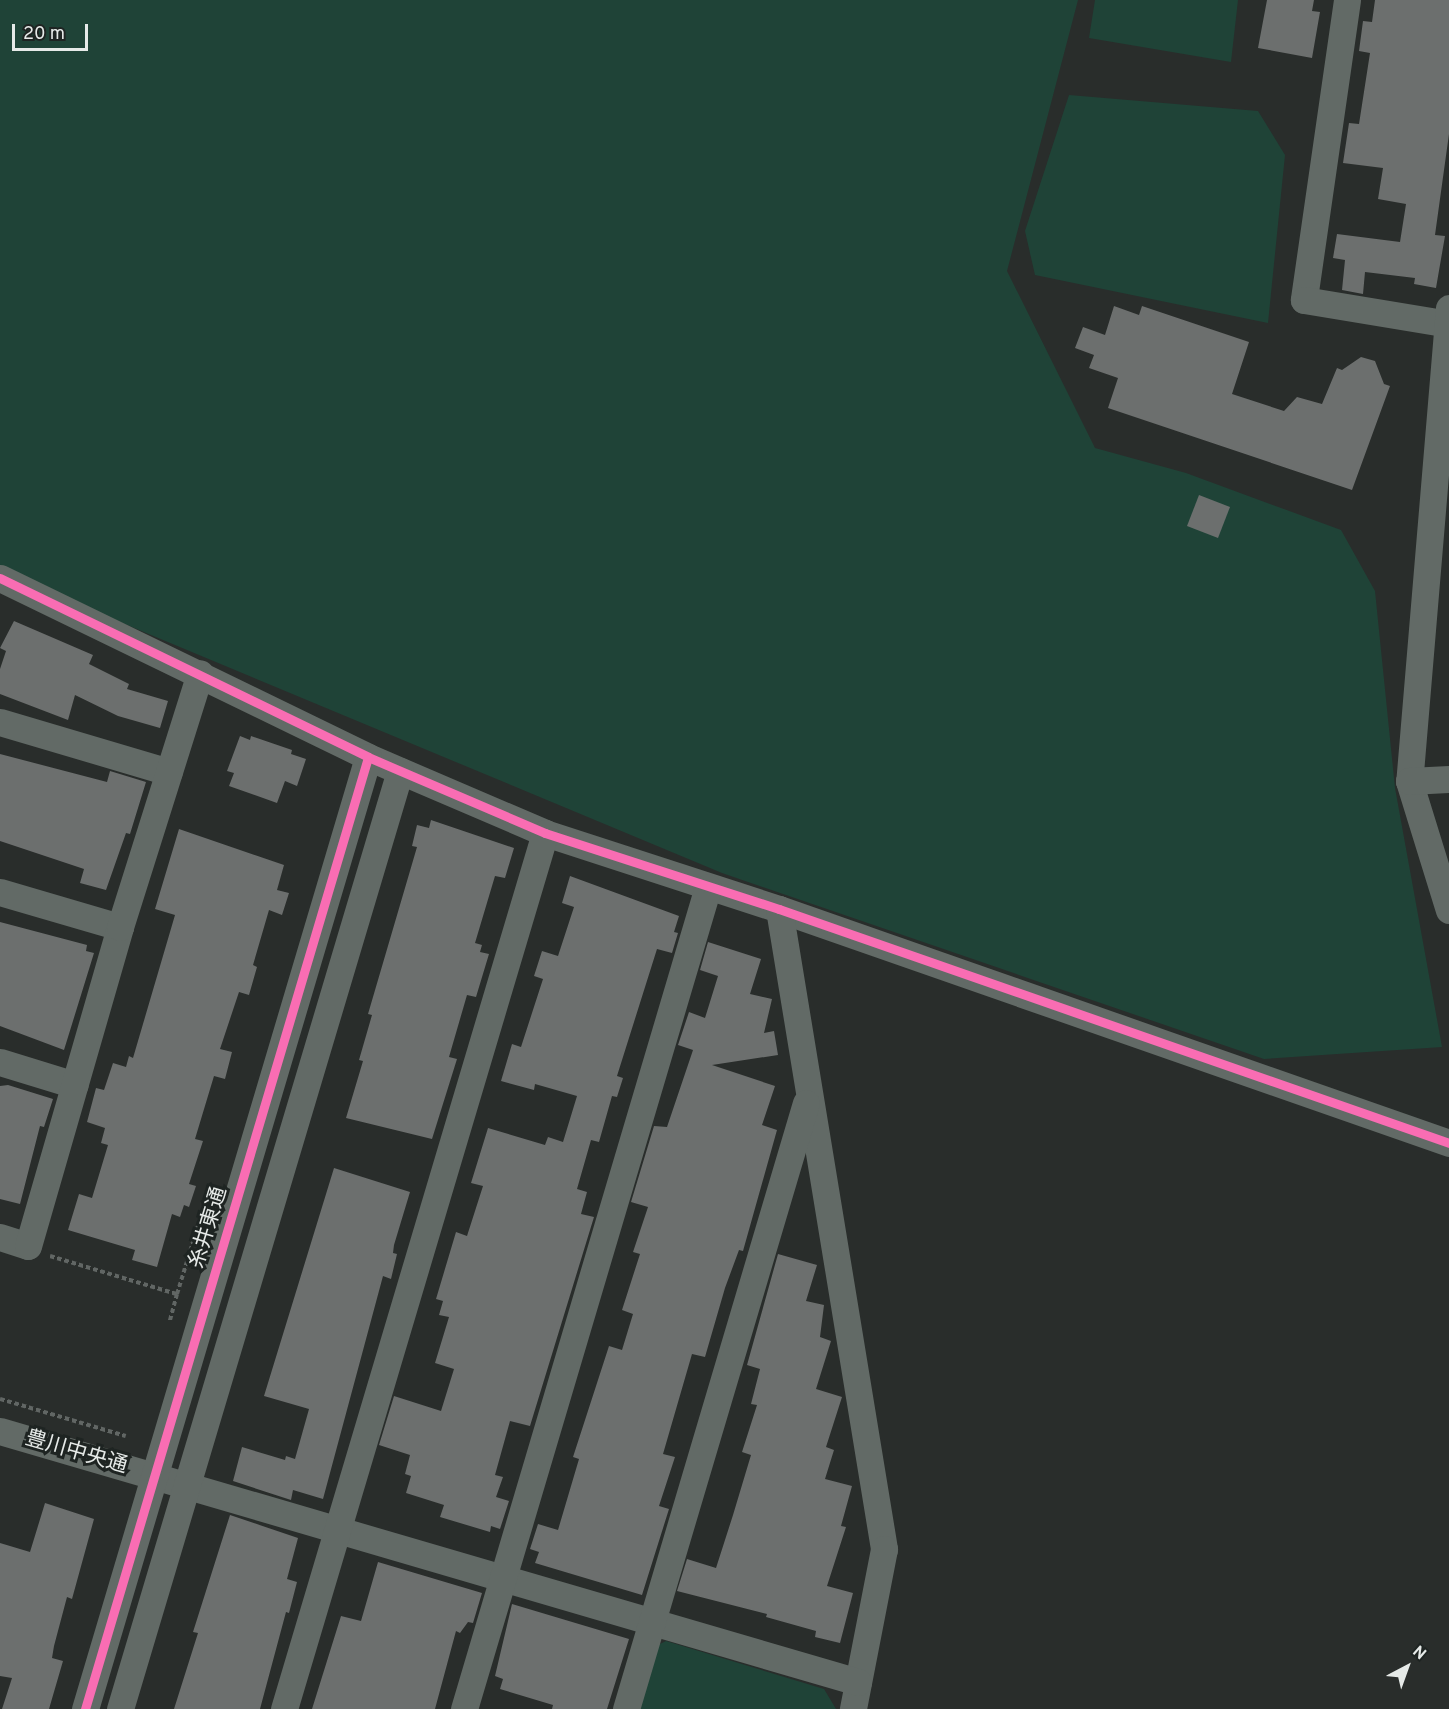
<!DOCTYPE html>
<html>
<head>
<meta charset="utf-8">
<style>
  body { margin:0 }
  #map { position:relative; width:1449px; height:1709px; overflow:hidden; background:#292d2b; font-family:Overpass,"Noto Sans JP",sans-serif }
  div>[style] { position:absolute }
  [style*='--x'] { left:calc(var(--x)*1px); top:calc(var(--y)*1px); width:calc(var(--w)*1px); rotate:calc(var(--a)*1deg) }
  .green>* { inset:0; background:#1f4337 }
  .building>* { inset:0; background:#6c6f6e }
  .path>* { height:4px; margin-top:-2px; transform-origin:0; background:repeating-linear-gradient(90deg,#616664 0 4.5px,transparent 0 7.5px) }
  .minor>* { height:27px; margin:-13.5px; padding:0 13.5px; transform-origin:13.5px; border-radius:13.5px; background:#626a66 }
  .cycleway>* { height:9px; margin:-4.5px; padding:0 4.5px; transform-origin:4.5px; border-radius:4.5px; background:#f96db3 }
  span { translate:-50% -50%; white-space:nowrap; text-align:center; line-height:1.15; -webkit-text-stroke:6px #1e2422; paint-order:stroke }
  .street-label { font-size:21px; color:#e6eae8 }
  .north { position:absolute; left:1377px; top:1637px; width:60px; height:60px; -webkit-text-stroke:4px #1e2422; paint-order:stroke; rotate:41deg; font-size:16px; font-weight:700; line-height:24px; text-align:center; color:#e6eae8 }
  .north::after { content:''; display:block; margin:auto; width:21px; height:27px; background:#e6eae8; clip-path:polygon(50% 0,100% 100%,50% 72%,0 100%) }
  .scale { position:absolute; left:12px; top:24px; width:76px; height:27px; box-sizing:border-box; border:3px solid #e6eae8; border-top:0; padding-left:8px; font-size:18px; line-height:21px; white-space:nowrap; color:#e6eae8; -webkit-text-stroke:4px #1e2422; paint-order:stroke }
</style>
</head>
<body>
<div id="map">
  <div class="green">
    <i style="clip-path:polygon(0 0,1078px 0,1007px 271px,1095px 448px,1186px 473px,1341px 530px,1375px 591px,1395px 788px,1442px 1047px,1264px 1059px,722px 873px,0 572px)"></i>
    <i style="clip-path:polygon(1095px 0,1238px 0,1231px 62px,1089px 38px)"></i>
    <i style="clip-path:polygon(1069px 95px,1258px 111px,1285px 155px,1268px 323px,1035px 275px,1025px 231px)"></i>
    <i style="clip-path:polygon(666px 1641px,824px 1689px,836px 1709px,639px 1709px,656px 1646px)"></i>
  </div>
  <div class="building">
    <i style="clip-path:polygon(1267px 0,1314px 0,1312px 11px,1320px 12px,1312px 58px,1258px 48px)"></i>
    <i style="clip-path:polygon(1375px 0,1449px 0,1449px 134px,1435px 235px,1445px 236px,1436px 288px,1414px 284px,1415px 278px,1365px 272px,1363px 294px,1342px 290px,1345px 260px,1333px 258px,1337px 234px,1400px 242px,1406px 204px,1378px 199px,1383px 168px,1343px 163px,1349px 123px,1359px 124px,1370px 53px,1359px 51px,1363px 21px,1372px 22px)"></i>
    <i style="clip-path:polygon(1114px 306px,1139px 315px,1142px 306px,1249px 342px,1232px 394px,1284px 411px,1297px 397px,1322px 404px,1337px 368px,1342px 370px,1361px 357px,1375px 361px,1384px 384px,1390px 386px,1352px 490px,1108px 408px,1118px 378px,1089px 368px,1094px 355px,1075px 348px,1083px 327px,1105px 335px)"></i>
    <i style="clip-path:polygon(1199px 495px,1230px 507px,1218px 538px,1187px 526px)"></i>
    <i style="clip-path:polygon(14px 621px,93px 655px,89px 664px,129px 684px,127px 689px,168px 701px,160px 728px,118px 716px,75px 695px,68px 720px,0 694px,0 669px,6px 651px,0 648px)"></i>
    <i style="clip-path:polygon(240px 736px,250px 740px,251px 736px,292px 750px,291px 754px,306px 759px,297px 786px,285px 781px,277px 803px,229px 786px,234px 773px,227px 771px)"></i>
    <i style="clip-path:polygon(0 754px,107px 782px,110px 771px,146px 782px,130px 834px,126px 833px,106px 890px,80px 883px,84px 869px,0 841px)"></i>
    <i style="clip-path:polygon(431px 820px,514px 848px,505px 878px,495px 876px,475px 943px,482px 945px,480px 952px,489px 954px,476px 997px,467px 995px,449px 1057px,457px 1059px,432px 1139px,346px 1118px,363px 1061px,359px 1060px,372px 1015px,368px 1014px,417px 847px,412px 846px,417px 825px,429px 828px)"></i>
    <i style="clip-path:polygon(179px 829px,284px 865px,277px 890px,289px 893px,282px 915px,269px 910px,253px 965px,257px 967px,249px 995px,239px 992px,220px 1049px,232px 1052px,225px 1079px,214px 1076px,195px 1139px,203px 1141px,189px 1184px,196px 1186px,189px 1207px,184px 1205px,180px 1217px,172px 1214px,157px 1267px,132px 1260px,135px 1250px,68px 1230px,79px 1194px,92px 1198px,108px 1145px,101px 1143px,105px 1128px,87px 1122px,96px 1088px,104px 1090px,113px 1063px,126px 1067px,129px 1056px,133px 1058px,175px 915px,155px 909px)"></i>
    <i style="clip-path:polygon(570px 876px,679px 916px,674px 932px,678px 933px,672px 953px,657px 949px,617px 1076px,623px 1078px,617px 1097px,612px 1096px,599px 1142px,591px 1140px,577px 1189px,587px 1192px,581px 1214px,594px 1217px,530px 1426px,510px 1421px,495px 1475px,503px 1477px,496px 1497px,509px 1501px,500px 1529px,491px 1526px,490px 1532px,440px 1517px,444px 1505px,406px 1493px,411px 1476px,405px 1474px,410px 1455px,379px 1445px,394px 1396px,441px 1411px,454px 1369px,435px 1363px,449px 1317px,439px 1315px,443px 1301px,436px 1299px,456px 1232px,467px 1236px,483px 1186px,471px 1183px,488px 1128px,545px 1145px,548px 1137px,563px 1142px,577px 1096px,535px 1084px,534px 1090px,501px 1081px,512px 1044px,521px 1047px,543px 979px,534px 976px,542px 951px,558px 956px,574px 907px,562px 903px)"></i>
    <i style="clip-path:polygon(0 922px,87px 945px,86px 951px,94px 953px,64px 1050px,0 1026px)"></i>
    <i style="clip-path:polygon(708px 942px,761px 959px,750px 994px,772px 999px,764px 1033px,774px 1031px,778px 1055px,712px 1065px,775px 1086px,762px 1125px,777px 1130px,743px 1251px,739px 1250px,725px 1288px,705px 1357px,692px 1354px,663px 1454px,675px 1457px,659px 1506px,669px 1509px,642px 1595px,535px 1563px,539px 1552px,530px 1549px,538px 1524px,558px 1530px,579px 1459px,573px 1457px,609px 1346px,622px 1350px,633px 1314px,622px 1310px,640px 1254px,633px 1252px,648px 1207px,631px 1202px,654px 1126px,667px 1127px,691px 1056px,693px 1050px,678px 1045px,689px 1012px,705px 1018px,718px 976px,700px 970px)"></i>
    <i style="clip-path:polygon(8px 1085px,53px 1099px,44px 1127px,40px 1126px,20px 1204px,0 1199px,0 1086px)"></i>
    <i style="clip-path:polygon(334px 1168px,410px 1192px,394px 1245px,393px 1253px,397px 1254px,391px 1279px,383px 1276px,323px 1499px,293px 1490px,291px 1500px,233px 1481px,242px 1447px,285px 1460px,286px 1456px,295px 1459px,309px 1409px,264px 1396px)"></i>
    <i style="clip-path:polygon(778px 1254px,817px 1265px,806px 1301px,824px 1305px,820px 1337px,831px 1341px,816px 1389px,842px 1397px,826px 1447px,834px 1450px,825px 1479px,852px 1486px,841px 1526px,846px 1527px,827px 1586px,853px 1593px,840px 1643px,815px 1637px,816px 1631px,766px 1617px,767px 1614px,677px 1591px,687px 1559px,716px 1568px,733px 1515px,751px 1455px,742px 1452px,757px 1405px,751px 1404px,760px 1369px,747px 1365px)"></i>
    <i style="clip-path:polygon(45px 1503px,94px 1519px,72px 1599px,67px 1597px,54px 1646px,52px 1658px,63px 1661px,49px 1709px,2px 1709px,12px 1678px,0 1676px,0 1543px,30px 1552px)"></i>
    <i style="clip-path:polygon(230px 1515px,298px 1538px,287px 1579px,297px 1582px,289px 1613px,286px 1612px,260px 1709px,174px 1709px,198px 1633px,193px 1632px)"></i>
    <i style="clip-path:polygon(378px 1562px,482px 1593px,473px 1623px,468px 1622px,460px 1633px,456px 1631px,435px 1709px,312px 1709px,341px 1616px,361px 1621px)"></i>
    <i style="clip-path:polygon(512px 1604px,629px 1639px,607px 1709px,552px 1709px,553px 1705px,500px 1689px,503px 1679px,495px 1676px)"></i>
  </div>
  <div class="path">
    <i style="--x:50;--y:1256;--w:133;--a:16.7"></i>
    <i style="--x:177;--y:1294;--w:28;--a:105"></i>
    <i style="--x:177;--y:1294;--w:98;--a:-72.9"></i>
    <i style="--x:0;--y:1399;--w:131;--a:16.4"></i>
  </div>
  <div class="minor">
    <i style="--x:1347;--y:0;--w:303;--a:98.2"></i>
    <i style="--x:1304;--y:300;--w:147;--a:9.4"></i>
    <i style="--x:1449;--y:308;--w:475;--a:94.8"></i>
    <i style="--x:1409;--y:781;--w:135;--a:72.8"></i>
    <i style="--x:0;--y:578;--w:409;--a:25.9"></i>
    <i style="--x:368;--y:757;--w:193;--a:23.2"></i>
    <i style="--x:545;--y:833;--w:246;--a:18"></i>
    <i style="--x:779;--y:909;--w:710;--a:19.25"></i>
    <i style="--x:0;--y:722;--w:176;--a:16.5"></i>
    <i style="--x:1409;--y:781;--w:40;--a:-2.9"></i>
    <i style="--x:0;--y:892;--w:125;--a:16.3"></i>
    <i style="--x:779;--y:909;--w:649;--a:80.68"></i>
    <i style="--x:884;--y:1549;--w:163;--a:101"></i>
    <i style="--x:0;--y:1062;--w:78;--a:17"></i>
    <i style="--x:0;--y:1237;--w:29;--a:18"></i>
    <i style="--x:28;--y:1246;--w:332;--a:-73.9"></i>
    <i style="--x:120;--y:927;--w:266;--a:-72.5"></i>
    <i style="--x:0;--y:1431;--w:894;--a:16.31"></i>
    <i style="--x:85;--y:1709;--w:993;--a:-73.44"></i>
    <i style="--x:120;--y:1709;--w:979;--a:-73.38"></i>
    <i style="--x:284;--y:1709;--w:914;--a:-73.41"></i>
    <i style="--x:464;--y:1709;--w:857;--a:-73.47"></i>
    <i style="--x:626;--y:1709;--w:632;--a:-73.46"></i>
  </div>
  <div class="cycleway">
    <i style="--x:0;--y:578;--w:409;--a:25.9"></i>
    <i style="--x:368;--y:757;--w:193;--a:23.2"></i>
    <i style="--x:545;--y:833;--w:246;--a:18"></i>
    <i style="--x:779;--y:909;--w:710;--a:19.25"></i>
    <i style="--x:85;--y:1709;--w:993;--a:-73.44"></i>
  </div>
  <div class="street-label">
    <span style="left:209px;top:1228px;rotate:-73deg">糸井東通</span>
    <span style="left:76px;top:1453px;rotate:16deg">豊川中央通</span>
  </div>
  <div class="north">N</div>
  <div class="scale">20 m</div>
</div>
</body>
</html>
